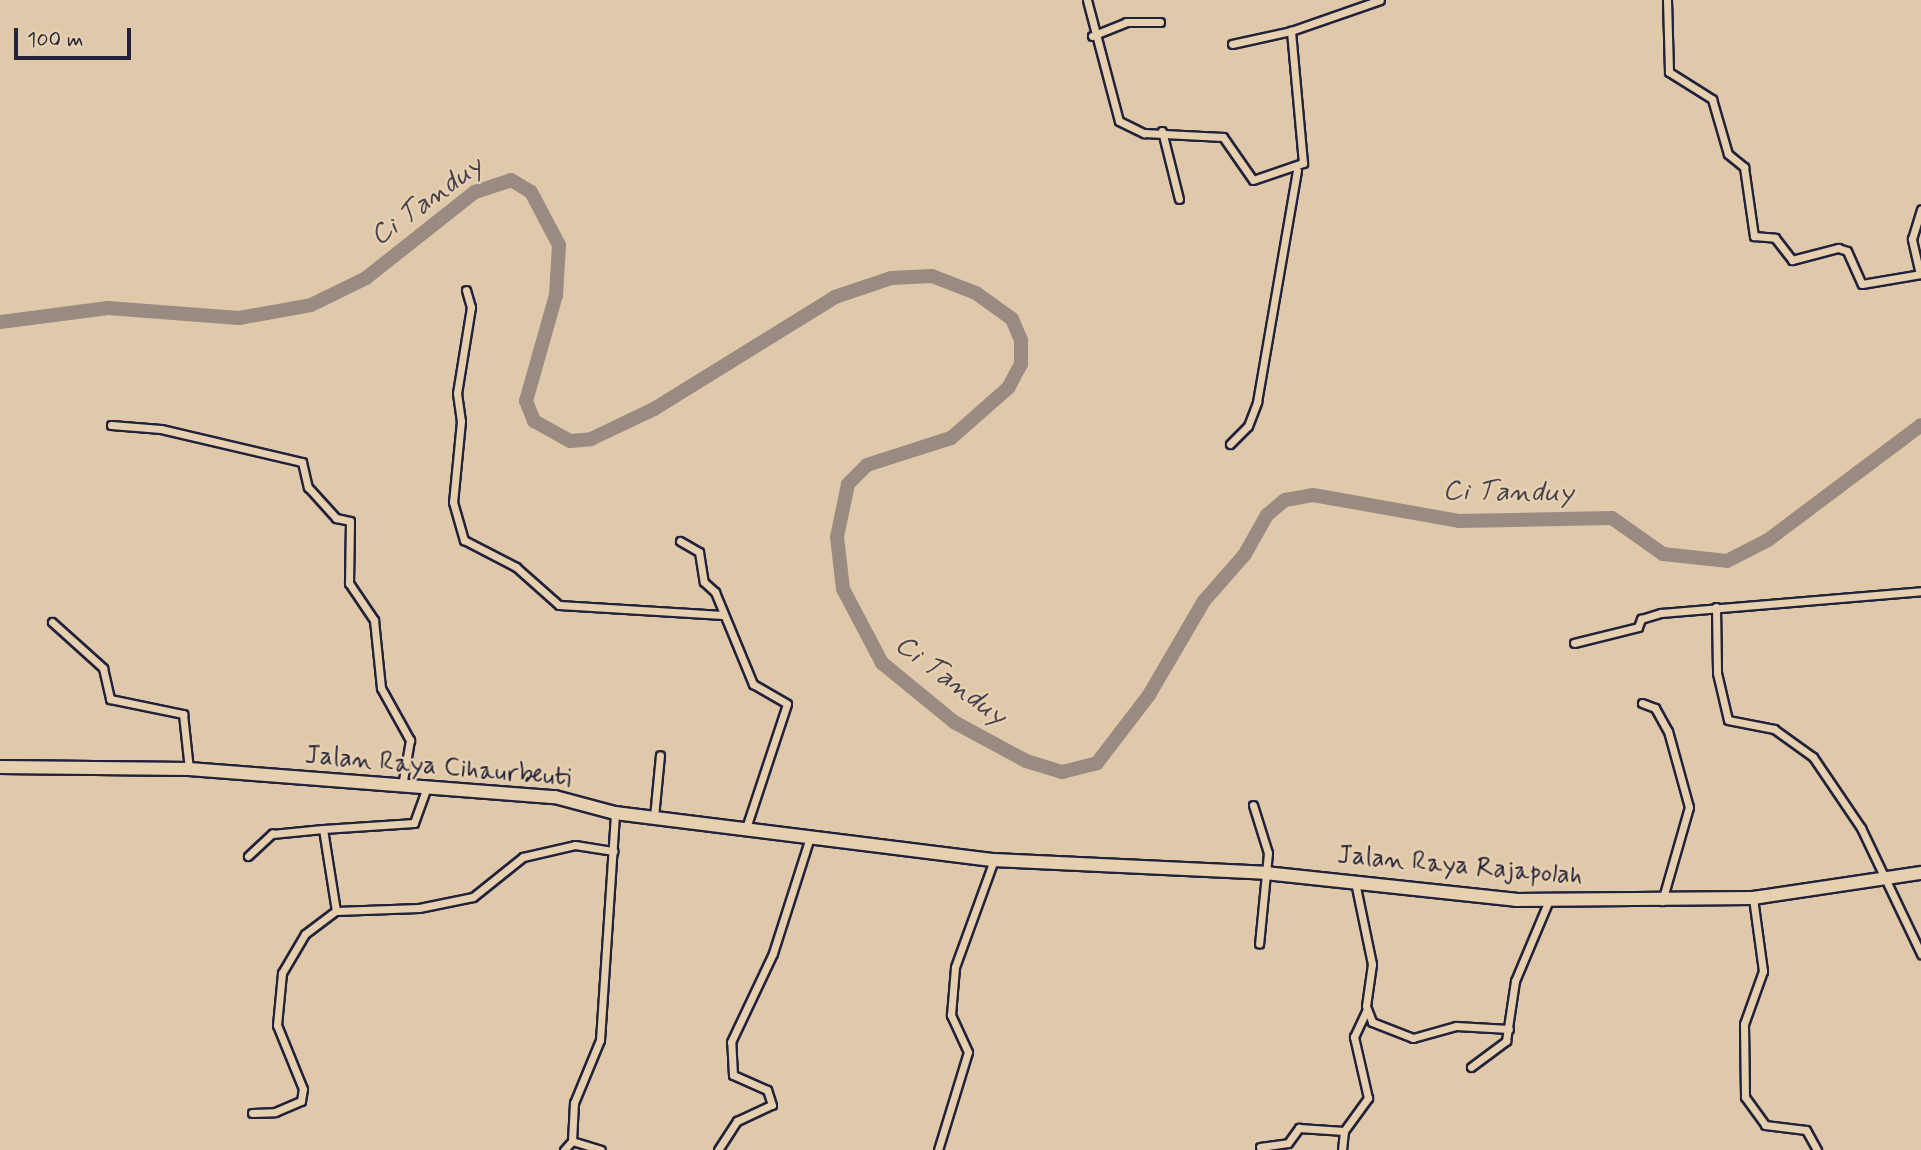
<!DOCTYPE html>
<html>
<head>
<meta charset="utf-8">
<style>
  body { margin:0 }
  #map { position:relative; width:1921px; height:1150px; overflow:hidden; background:#dfc9aa; font-family:Mynerve,sans-serif }
  div>[style] { position:absolute }
  [style*='--x'] { left:calc(var(--x)*1px); top:calc(var(--y)*1px); width:calc(var(--w)*1px); rotate:calc(var(--a)*1deg) }
  .river>* { height:14px; margin:-7px; padding:0 7px; transform-origin:7px; border-radius:7px; background:#998b82 }
  .roads { filter:drop-shadow(2px 0 #22223b) drop-shadow(-2px 0 #22223b) drop-shadow(0 2px #22223b) drop-shadow(0 -2px #22223b) }
  .minor>* { height:7px; margin:-3.5px; padding:0 3.5px; transform-origin:3.5px; border-radius:3.5px; background:#e7d0af }
  .trunk>* { height:12px; margin:-6px; padding:0 6px; transform-origin:6px; border-radius:6px; background:#e7d0af }
  span { translate:-50% -50%; white-space:nowrap; text-align:center; line-height:1.15; -webkit-text-stroke:5px #e7d0af; paint-order:stroke }
  .street-label { font-size:26px; color:#22223b }
  .water-label { font-size:28px; color:#464250; font-style:italic }
  .scale { position:absolute; left:14px; top:28px; width:117px; height:32px; box-sizing:border-box; border:4px solid #22223b; border-top:0; padding-left:9px; font-size:21px; line-height:24px; white-space:nowrap; color:#22223b; -webkit-text-stroke:5px #e7d0af; paint-order:stroke }
</style>
</head>
<body>
<div id="map">
  <div class="river">
    <i style="--x:0;--y:322;--w:109;--a:-7.4"></i>
    <i style="--x:108;--y:308;--w:131;--a:4.4"></i>
    <i style="--x:239;--y:318;--w:73;--a:-10.2"></i>
    <i style="--x:311;--y:305;--w:61;--a:-26.1"></i>
    <i style="--x:366;--y:278;--w:139;--a:-38.3"></i>
    <i style="--x:475;--y:192;--w:38;--a:-18"></i>
    <i style="--x:511;--y:180;--w:23;--a:31"></i>
    <i style="--x:531;--y:192;--w:60;--a:62.2"></i>
    <i style="--x:559;--y:245;--w:50;--a:93.4"></i>
    <i style="--x:556;--y:295;--w:110;--a:105.8"></i>
    <i style="--x:526;--y:401;--w:22;--a:68"></i>
    <i style="--x:534;--y:421;--w:41;--a:29.1"></i>
    <i style="--x:570;--y:441;--w:21;--a:-5"></i>
    <i style="--x:591;--y:439;--w:70;--a:-25.5"></i>
    <i style="--x:654;--y:409;--w:213;--a:-31.7"></i>
    <i style="--x:835;--y:297;--w:59;--a:-18.7"></i>
    <i style="--x:891;--y:278;--w:41;--a:-2.8"></i>
    <i style="--x:932;--y:276;--w:47;--a:21.1"></i>
    <i style="--x:976;--y:293;--w:44;--a:35.8"></i>
    <i style="--x:1012;--y:319;--w:23;--a:67"></i>
    <i style="--x:1021;--y:340;--w:24;--a:90"></i>
    <i style="--x:1021;--y:364;--w:27;--a:118"></i>
    <i style="--x:1008;--y:388;--w:76;--a:138.7"></i>
    <i style="--x:951;--y:438;--w:88;--a:162.2"></i>
    <i style="--x:867;--y:465;--w:27;--a:135"></i>
    <i style="--x:848;--y:484;--w:54;--a:101.7"></i>
    <i style="--x:837;--y:537;--w:52;--a:83.4"></i>
    <i style="--x:843;--y:589;--w:84;--a:62.2"></i>
    <i style="--x:882;--y:663;--w:93;--a:39.3"></i>
    <i style="--x:954;--y:722;--w:82;--a:28.4"></i>
    <i style="--x:1026;--y:761;--w:38;--a:17"></i>
    <i style="--x:1062;--y:772;--w:36;--a:-14"></i>
    <i style="--x:1097;--y:763;--w:86;--a:-52.6"></i>
    <i style="--x:1149;--y:695;--w:109;--a:-59.7"></i>
    <i style="--x:1204;--y:601;--w:62;--a:-48.9"></i>
    <i style="--x:1245;--y:554;--w:45;--a:-60.6"></i>
    <i style="--x:1267;--y:515;--w:23;--a:-40"></i>
    <i style="--x:1285;--y:500;--w:28;--a:-10"></i>
    <i style="--x:1313;--y:495;--w:148;--a:10.1"></i>
    <i style="--x:1459;--y:521;--w:153;--a:-1.1"></i>
    <i style="--x:1612;--y:518;--w:62;--a:35.2"></i>
    <i style="--x:1663;--y:554;--w:64;--a:6.2"></i>
    <i style="--x:1727;--y:561;--w:46;--a:-27.1"></i>
    <i style="--x:1768;--y:540;--w:191;--a:-36.9"></i>
  </div>
  <div class="roads">
    <div class="minor">
      <i style="--x:1087;--y:0;--w:125;--a:75.2"></i>
      <i style="--x:1119;--y:121;--w:28;--a:26"></i>
      <i style="--x:1144;--y:133;--w:79;--a:2.9"></i>
      <i style="--x:1223;--y:137;--w:52;--a:55.1"></i>
      <i style="--x:1253;--y:180;--w:53;--a:-18.8"></i>
      <i style="--x:1303;--y:163;--w:133;--a:-95.2"></i>
      <i style="--x:1291;--y:31;--w:94;--a:-19.2"></i>
      <i style="--x:1667;--y:0;--w:72;--a:88.4"></i>
      <i style="--x:1669;--y:72;--w:51;--a:32.1"></i>
      <i style="--x:1712;--y:99;--w:57;--a:73.8"></i>
      <i style="--x:1728;--y:154;--w:21;--a:39"></i>
      <i style="--x:1744;--y:167;--w:70;--a:81.8"></i>
      <i style="--x:1754;--y:236;--w:21;--a:5"></i>
      <i style="--x:1775;--y:238;--w:28;--a:52"></i>
      <i style="--x:1792;--y:260;--w:48;--a:-14.6"></i>
      <i style="--x:1838;--y:248;--w:9;--a:18"></i>
      <i style="--x:1847;--y:251;--w:36;--a:66"></i>
      <i style="--x:1862;--y:284;--w:60;--a:-9.6"></i>
      <i style="--x:1092;--y:36;--w:37;--a:-22"></i>
      <i style="--x:1126;--y:22;--w:34;--a:0"></i>
      <i style="--x:1232;--y:44;--w:60;--a:-12.4"></i>
      <i style="--x:1162;--y:131;--w:70;--a:76"></i>
      <i style="--x:1919;--y:270;--w:32;--a:-103"></i>
      <i style="--x:1912;--y:239;--w:31;--a:-73"></i>
      <i style="--x:466;--y:290;--w:18;--a:74"></i>
      <i style="--x:471;--y:307;--w:87;--a:99.2"></i>
      <i style="--x:457;--y:393;--w:28;--a:82"></i>
      <i style="--x:461;--y:421;--w:81;--a:95.6"></i>
      <i style="--x:453;--y:502;--w:40;--a:74"></i>
      <i style="--x:464;--y:540;--w:59;--a:27.4"></i>
      <i style="--x:516;--y:567;--w:57;--a:41.5"></i>
      <i style="--x:559;--y:605;--w:164;--a:3.5"></i>
      <i style="--x:111;--y:425;--w:50;--a:4.6"></i>
      <i style="--x:161;--y:429;--w:145;--a:13.2"></i>
      <i style="--x:302;--y:462;--w:26;--a:77"></i>
      <i style="--x:308;--y:487;--w:42;--a:47.9"></i>
      <i style="--x:336;--y:518;--w:14;--a:12"></i>
      <i style="--x:350;--y:521;--w:62;--a:90.9"></i>
      <i style="--x:349;--y:583;--w:45;--a:56"></i>
      <i style="--x:374;--y:620;--w:68;--a:84.1"></i>
      <i style="--x:381;--y:688;--w:60;--a:60.9"></i>
      <i style="--x:410;--y:740;--w:47;--a:99.9"></i>
      <i style="--x:1230;--y:444;--w:25;--a:-45"></i>
      <i style="--x:1248;--y:426;--w:26;--a:-69"></i>
      <i style="--x:1257;--y:402;--w:235;--a:-80.2"></i>
      <i style="--x:680;--y:541;--w:22;--a:30"></i>
      <i style="--x:699;--y:552;--w:30;--a:81"></i>
      <i style="--x:704;--y:582;--w:15;--a:42"></i>
      <i style="--x:715;--y:592;--w:100;--a:67.6"></i>
      <i style="--x:753;--y:684;--w:39;--a:30"></i>
      <i style="--x:787;--y:704;--w:131;--a:108.3"></i>
      <i style="--x:1716;--y:607;--w:66;--a:89.1"></i>
      <i style="--x:1717;--y:673;--w:48;--a:76.8"></i>
      <i style="--x:1728;--y:720;--w:47;--a:11.1"></i>
      <i style="--x:1774;--y:729;--w:48;--a:35.7"></i>
      <i style="--x:1813;--y:757;--w:86;--a:55.9"></i>
      <i style="--x:1861;--y:828;--w:140;--a:64.5"></i>
      <i style="--x:52;--y:622;--w:69;--a:42"></i>
      <i style="--x:103;--y:668;--w:32;--a:77"></i>
      <i style="--x:110;--y:699;--w:75;--a:11.6"></i>
      <i style="--x:183;--y:714;--w:55;--a:83.8"></i>
      <i style="--x:1574;--y:643;--w:66;--a:-14"></i>
      <i style="--x:1638;--y:627;--w:9;--a:-69"></i>
      <i style="--x:1641;--y:619;--w:21;--a:-17"></i>
      <i style="--x:1661;--y:613;--w:261;--a:-4.8"></i>
      <i style="--x:1642;--y:703;--w:14;--a:21"></i>
      <i style="--x:1655;--y:708;--w:26;--a:61"></i>
      <i style="--x:1668;--y:731;--w:79;--a:74.6"></i>
      <i style="--x:1689;--y:807;--w:98;--a:106"></i>
      <i style="--x:427;--y:787;--w:38;--a:110"></i>
      <i style="--x:414;--y:823;--w:91;--a:176.2"></i>
      <i style="--x:323;--y:829;--w:83;--a:81"></i>
      <i style="--x:336;--y:911;--w:83;--a:-2.1"></i>
      <i style="--x:419;--y:908;--w:55;--a:-11.5"></i>
      <i style="--x:473;--y:897;--w:64;--a:-38.7"></i>
      <i style="--x:523;--y:857;--w:53;--a:-13"></i>
      <i style="--x:575;--y:845;--w:39;--a:9"></i>
      <i style="--x:1253;--y:805;--w:50;--a:72.6"></i>
      <i style="--x:1268;--y:853;--w:91;--a:95.6"></i>
      <i style="--x:654;--y:817;--w:62;--a:-84.5"></i>
      <i style="--x:248;--y:856;--w:33;--a:-43"></i>
      <i style="--x:272;--y:834;--w:51;--a:-5.6"></i>
      <i style="--x:1355;--y:882;--w:84;--a:78.3"></i>
      <i style="--x:1372;--y:964;--w:42;--a:98.1"></i>
      <i style="--x:1366;--y:1006;--w:17;--a:69"></i>
      <i style="--x:1372;--y:1022;--w:44;--a:21.3"></i>
      <i style="--x:1413;--y:1038;--w:45;--a:-15.6"></i>
      <i style="--x:1456;--y:1026;--w:53;--a:3.2"></i>
      <i style="--x:1753;--y:898;--w:74;--a:82.2"></i>
      <i style="--x:1763;--y:971;--w:56;--a:109.7"></i>
      <i style="--x:1744;--y:1024;--w:73;--a:89.2"></i>
      <i style="--x:1745;--y:1097;--w:34;--a:54"></i>
      <i style="--x:1765;--y:1125;--w:41;--a:7"></i>
      <i style="--x:1806;--y:1130;--w:23;--a:61"></i>
      <i style="--x:1471;--y:1067;--w:44;--a:-36.6"></i>
      <i style="--x:1506;--y:1041;--w:61;--a:-81.5"></i>
      <i style="--x:1515;--y:981;--w:88;--a:-67.2"></i>
      <i style="--x:252;--y:1113;--w:23;--a:-2"></i>
      <i style="--x:275;--y:1112;--w:28;--a:-23"></i>
      <i style="--x:301;--y:1101;--w:12;--a:-81"></i>
      <i style="--x:303;--y:1089;--w:69;--a:-112.1"></i>
      <i style="--x:277;--y:1025;--w:52;--a:-84.5"></i>
      <i style="--x:282;--y:973;--w:45;--a:-59.5"></i>
      <i style="--x:305;--y:934;--w:39;--a:-37"></i>
      <i style="--x:572;--y:1141;--w:30;--a:17"></i>
      <i style="--x:1260;--y:1147;--w:28;--a:-8"></i>
      <i style="--x:1288;--y:1143;--w:19;--a:-54"></i>
      <i style="--x:1299;--y:1128;--w:45;--a:3.8"></i>
      <i style="--x:564;--y:1150;--w:12;--a:-48"></i>
      <i style="--x:572;--y:1141;--w:38;--a:-87"></i>
      <i style="--x:574;--y:1103;--w:68;--a:-67.6"></i>
      <i style="--x:600;--y:1040;--w:227;--a:-86.2"></i>
      <i style="--x:718;--y:1150;--w:35;--a:-57"></i>
      <i style="--x:737;--y:1121;--w:38;--a:-25"></i>
      <i style="--x:772;--y:1105;--w:16;--a:-108"></i>
      <i style="--x:767;--y:1090;--w:37;--a:-156"></i>
      <i style="--x:733;--y:1075;--w:33;--a:-93"></i>
      <i style="--x:731;--y:1042;--w:98;--a:-64.7"></i>
      <i style="--x:773;--y:953;--w:122;--a:-72.3"></i>
      <i style="--x:938;--y:1150;--w:102;--a:-73"></i>
      <i style="--x:968;--y:1052;--w:41;--a:-114.7"></i>
      <i style="--x:951;--y:1015;--w:48;--a:-85.2"></i>
      <i style="--x:955;--y:967;--w:114;--a:-70"></i>
      <i style="--x:1342;--y:1150;--w:19;--a:-84"></i>
      <i style="--x:1344;--y:1131;--w:41;--a:-54"></i>
      <i style="--x:1368;--y:1098;--w:63;--a:-102.9"></i>
      <i style="--x:1354;--y:1037;--w:29;--a:-65"></i>
    </div>
    <div class="trunk">
      <i style="--x:0;--y:767;--w:189;--a:0.6"></i>
      <i style="--x:189;--y:769;--w:367;--a:4.4"></i>
      <i style="--x:555;--y:797;--w:62;--a:14.9"></i>
      <i style="--x:615;--y:813;--w:382;--a:7.1"></i>
      <i style="--x:994;--y:860;--w:271;--a:2.7"></i>
      <i style="--x:1265;--y:873;--w:252;--a:6.1"></i>
      <i style="--x:1516;--y:900;--w:237;--a:-0.5"></i>
      <i style="--x:1753;--y:898;--w:170;--a:-8.5"></i>
    </div>
  </div>
  <div class="street-label">
    <span style="left:438px;top:768px;rotate:5deg">Jalan Raya Cihaurbeuti</span>
    <span style="left:1460px;top:867px;rotate:5deg">Jalan Raya Rajapolah</span>
  </div>
  <div class="water-label">
    <span style="left:427px;top:202px;rotate:-36deg">Ci Tanduy</span>
    <span style="left:1508px;top:493px;rotate:1deg">Ci Tanduy</span>
    <span style="left:950px;top:681px;rotate:37deg">Ci Tanduy</span>
  </div>
  <div class="scale">100 m</div>
</div>
</body>
</html>
